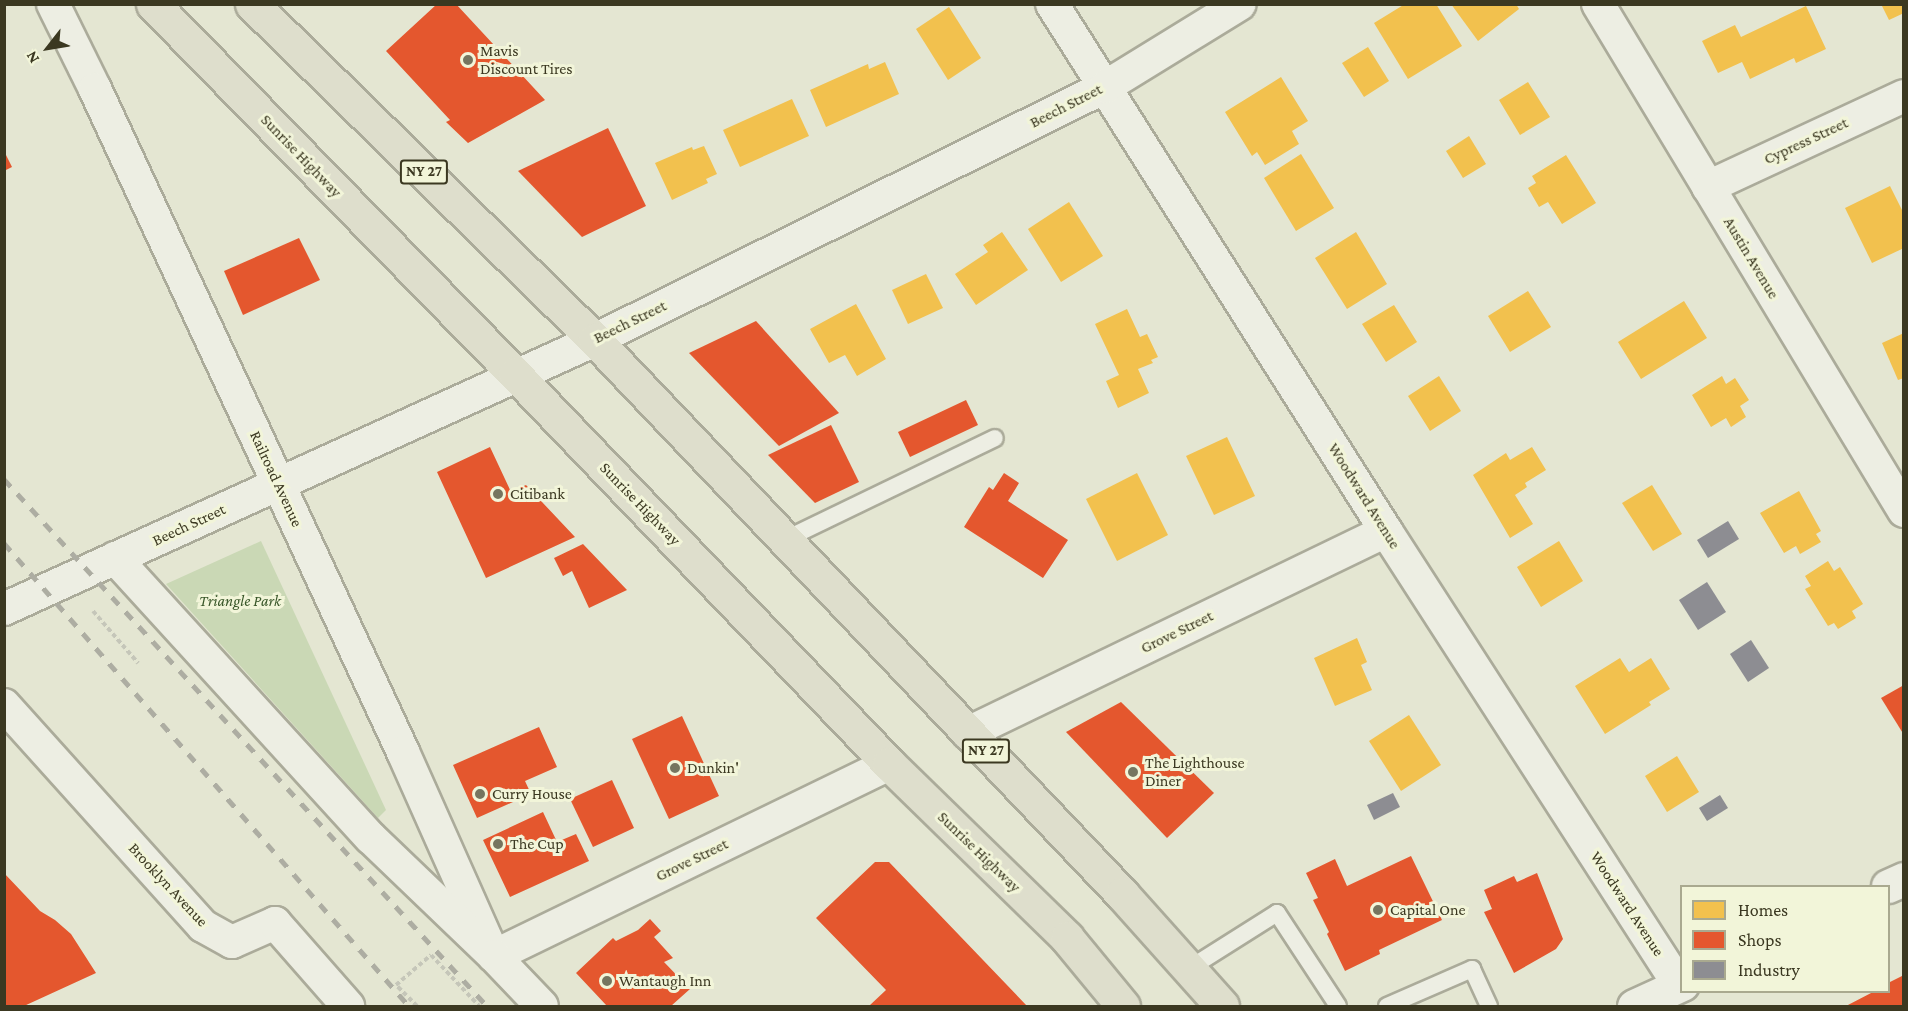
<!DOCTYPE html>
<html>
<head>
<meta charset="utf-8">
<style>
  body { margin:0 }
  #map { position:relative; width:1908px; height:1011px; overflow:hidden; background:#e4e6d2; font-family:"Crimson Pro",serif }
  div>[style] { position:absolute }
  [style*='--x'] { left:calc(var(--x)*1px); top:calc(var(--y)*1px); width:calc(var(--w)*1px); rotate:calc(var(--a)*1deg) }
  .green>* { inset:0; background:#cad8b5 }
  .homes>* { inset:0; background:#f2c14e }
  .shops>* { inset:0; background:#e4572e }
  .industry>* { inset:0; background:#8d8d92 }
  .path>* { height:4px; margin-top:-2px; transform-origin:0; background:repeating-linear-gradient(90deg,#c5c6b9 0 4.5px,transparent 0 7.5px) }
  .roads { filter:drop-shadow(2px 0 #abab9a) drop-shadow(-2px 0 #abab9a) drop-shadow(0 2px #abab9a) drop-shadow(0 -2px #abab9a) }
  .service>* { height:16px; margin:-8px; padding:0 8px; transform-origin:8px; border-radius:8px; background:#edeee3 }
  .minor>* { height:32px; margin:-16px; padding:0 16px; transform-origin:16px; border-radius:16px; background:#edeee3 }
  .secondary>* { height:33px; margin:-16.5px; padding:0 16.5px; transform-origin:16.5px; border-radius:16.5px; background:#edeee3 }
  .trunk>* { height:33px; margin:-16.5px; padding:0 16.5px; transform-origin:16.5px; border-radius:16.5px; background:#dedecc }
  .rail>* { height:4.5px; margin-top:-2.25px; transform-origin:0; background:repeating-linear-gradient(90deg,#adada2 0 10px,transparent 0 20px) }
  .dots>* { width:16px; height:16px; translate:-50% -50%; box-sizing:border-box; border:3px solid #f2f5d9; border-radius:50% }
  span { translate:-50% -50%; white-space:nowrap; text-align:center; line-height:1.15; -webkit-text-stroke:6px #f2f5d9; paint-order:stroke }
  .shield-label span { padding:2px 4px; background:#f2f5d9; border:2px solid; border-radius:4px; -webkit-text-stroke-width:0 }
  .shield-label { font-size:15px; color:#3b3821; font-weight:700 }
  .poi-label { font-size:16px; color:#3b3821 }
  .left { translate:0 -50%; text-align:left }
  .street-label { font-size:16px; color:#3b3821 }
  .park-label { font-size:16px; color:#395729; font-style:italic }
  .frame { position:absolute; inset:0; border:6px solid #3b3821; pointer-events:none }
  .legend { position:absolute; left:1680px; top:885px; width:210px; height:108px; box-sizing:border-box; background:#f2f5d9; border:2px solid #a9a98f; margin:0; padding:8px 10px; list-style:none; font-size:18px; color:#3b3821 }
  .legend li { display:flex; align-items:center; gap:12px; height:30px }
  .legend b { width:30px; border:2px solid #a9a98f }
  .north { position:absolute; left:18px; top:18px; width:60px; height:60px; -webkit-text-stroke:4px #f2f5d9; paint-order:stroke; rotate:239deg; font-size:16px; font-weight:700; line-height:24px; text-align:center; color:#3b3821 }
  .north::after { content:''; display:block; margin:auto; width:21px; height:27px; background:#3b3821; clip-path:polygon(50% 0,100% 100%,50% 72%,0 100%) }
</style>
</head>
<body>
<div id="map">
  <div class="green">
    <i style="clip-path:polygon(261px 541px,386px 810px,378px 818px,166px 584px)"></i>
  </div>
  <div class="homes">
    <i style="clip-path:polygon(1405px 4px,1436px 4px,1462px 46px,1408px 79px,1374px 23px)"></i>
    <i style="clip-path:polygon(1451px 4px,1516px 4px,1519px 9px,1478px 41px)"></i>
    <i style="clip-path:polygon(1881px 4px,1904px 4px,1904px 13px,1889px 20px)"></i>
    <i style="clip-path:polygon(1806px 6px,1826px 49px,1796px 63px,1794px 58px,1750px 79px,1742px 62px,1718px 73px,1702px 41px,1735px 25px,1741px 37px)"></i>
    <i style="clip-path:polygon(949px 7px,981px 58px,948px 80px,916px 29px)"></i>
    <i style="clip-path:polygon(1368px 47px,1389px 81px,1364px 97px,1342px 63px)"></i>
    <i style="clip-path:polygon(885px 62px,899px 94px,826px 127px,810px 90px,868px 64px,869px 69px)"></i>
    <i style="clip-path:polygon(1281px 77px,1308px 121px,1292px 131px,1299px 144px,1265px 165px,1257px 152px,1252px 156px,1225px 112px)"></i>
    <i style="clip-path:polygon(1528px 82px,1550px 117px,1520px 135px,1499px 100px)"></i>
    <i style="clip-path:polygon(792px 99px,809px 136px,740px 167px,723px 130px)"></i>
    <i style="clip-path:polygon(1469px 136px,1486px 164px,1463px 178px,1446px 151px)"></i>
    <i style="clip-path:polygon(704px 146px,717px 174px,706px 179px,708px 183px,672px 200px,655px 163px,692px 147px,693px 150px)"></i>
    <i style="clip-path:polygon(1301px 154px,1334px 208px,1296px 231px,1264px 178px)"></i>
    <i style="clip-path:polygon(1566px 155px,1596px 203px,1562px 224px,1548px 202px,1539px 207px,1528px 188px,1536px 183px,1532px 176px)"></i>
    <i style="clip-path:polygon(1890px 186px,1904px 214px,1904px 248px,1872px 263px,1845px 208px)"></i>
    <i style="clip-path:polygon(1069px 202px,1103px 256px,1061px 282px,1028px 229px)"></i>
    <i style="clip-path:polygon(1002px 232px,1028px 270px,976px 305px,955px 274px,988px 252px,983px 245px)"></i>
    <i style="clip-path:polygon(1356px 232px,1387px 284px,1347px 309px,1315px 258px)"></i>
    <i style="clip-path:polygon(926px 274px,943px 308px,908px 324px,892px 290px)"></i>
    <i style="clip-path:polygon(1528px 291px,1551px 327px,1510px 352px,1488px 316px)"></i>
    <i style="clip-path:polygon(1684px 301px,1707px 338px,1641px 379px,1618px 342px)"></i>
    <i style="clip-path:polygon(856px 304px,886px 359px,857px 376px,845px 355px,829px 363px,810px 329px)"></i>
    <i style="clip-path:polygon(1394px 305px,1417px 342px,1386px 362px,1362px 324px)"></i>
    <i style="clip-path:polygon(1127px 309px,1140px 337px,1147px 334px,1158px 357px,1151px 360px,1153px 363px,1138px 369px,1149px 393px,1118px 408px,1106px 381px,1119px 375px,1095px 324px)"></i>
    <i style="clip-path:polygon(1904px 333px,1904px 378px,1898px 380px,1882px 343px)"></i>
    <i style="clip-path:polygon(1439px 376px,1461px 411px,1430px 431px,1408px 396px)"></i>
    <i style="clip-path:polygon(1722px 376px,1726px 384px,1735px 378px,1749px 400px,1740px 406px,1746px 417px,1731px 427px,1726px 418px,1711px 427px,1692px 395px)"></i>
    <i style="clip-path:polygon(1227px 437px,1255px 496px,1214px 515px,1186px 456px)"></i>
    <i style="clip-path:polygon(1532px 447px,1546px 470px,1525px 483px,1527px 487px,1515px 495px,1533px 524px,1510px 538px,1473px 475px,1506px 453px,1510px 460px)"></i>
    <i style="clip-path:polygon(1137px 473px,1168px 535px,1117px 561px,1086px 499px)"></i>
    <i style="clip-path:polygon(1652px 485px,1682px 534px,1653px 551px,1622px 503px)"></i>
    <i style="clip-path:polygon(1799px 491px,1821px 531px,1816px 534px,1821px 542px,1800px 554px,1796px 546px,1784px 553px,1760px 513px)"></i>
    <i style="clip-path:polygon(1559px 541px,1583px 581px,1541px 607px,1517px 567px)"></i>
    <i style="clip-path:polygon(1828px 561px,1834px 571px,1840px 567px,1863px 604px,1852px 611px,1856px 618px,1838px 629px,1834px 623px,1828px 626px,1805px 589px,1811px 586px,1805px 576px)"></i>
    <i style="clip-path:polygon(1357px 638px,1367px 662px,1361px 665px,1372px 690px,1335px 706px,1314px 658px)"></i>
    <i style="clip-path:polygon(1620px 658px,1629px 672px,1651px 658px,1670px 689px,1649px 702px,1651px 705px,1605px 734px,1575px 686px)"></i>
    <i style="clip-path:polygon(1409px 715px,1441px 765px,1401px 791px,1369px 741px)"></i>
    <i style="clip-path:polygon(1677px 756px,1699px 792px,1667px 812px,1645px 776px)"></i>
  </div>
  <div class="shops">
    <i style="clip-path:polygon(437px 4px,456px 4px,545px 100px,468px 143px,446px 122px,450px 120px,386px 51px)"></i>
    <i style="clip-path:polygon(608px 128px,646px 206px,582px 237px,518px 171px)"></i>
    <i style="clip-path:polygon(4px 151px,12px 167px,4px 171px)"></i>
    <i style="clip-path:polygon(299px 238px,320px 280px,243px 315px,224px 271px)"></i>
    <i style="clip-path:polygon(756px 321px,839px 413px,779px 446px,689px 353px)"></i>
    <i style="clip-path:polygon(966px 400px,978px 425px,910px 457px,898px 432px)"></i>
    <i style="clip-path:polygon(831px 425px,859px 482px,815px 503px,768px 455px)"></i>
    <i style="clip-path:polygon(490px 447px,511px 492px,526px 485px,575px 537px,486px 578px,437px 472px)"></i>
    <i style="clip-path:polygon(1004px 473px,1019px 483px,1008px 501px,1068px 540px,1043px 578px,964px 527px,989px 487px,993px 490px)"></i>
    <i style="clip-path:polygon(583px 544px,627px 590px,589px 608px,572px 571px,563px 576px,554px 558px)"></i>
    <i style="clip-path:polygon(1904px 685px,1904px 735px,1881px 698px)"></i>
    <i style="clip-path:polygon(1121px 702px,1214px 793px,1167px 838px,1066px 732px)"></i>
    <i style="clip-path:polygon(682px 716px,719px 796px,669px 819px,632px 739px)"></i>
    <i style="clip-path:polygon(539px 727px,557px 767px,525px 781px,531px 794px,477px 818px,453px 765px)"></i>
    <i style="clip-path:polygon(612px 780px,634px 828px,593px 847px,570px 799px)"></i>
    <i style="clip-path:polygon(543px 812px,557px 842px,576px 834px,589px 861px,510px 897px,483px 840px)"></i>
    <i style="clip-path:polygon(1411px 856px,1442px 920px,1379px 950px,1380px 954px,1345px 971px,1327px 934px,1329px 932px,1313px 900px,1318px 898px,1306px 873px,1335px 859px,1347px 886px)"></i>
    <i style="clip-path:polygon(875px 862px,889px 862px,1027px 1006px,869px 1006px,886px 990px,816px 918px)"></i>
    <i style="clip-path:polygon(4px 873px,40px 911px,55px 920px,71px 934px,96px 973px,24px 1006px,4px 1006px)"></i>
    <i style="clip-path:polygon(1537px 873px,1563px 939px,1556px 949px,1514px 973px,1484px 912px,1492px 909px,1484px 890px,1514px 876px,1517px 882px)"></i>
    <i style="clip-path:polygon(650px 919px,661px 931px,654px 937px,673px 958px,664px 962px,690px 989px,671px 1006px,607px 1006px,576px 973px,613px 938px,616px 941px,638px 930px)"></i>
    <i style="clip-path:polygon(1904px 975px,1904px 1006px,1846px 1006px,1873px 992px,1888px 992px,1888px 983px)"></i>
  </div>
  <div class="industry">
    <i style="clip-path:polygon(1728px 521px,1739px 539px,1708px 558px,1697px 540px)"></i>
    <i style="clip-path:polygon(1707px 582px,1726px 612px,1698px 630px,1679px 600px)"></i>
    <i style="clip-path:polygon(1751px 640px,1769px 668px,1748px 682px,1730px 654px)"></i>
    <i style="clip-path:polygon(1393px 793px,1400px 807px,1374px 820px,1367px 805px)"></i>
    <i style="clip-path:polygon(1720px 795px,1728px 808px,1707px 821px,1699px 808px)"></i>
  </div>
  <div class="path">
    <i style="--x:93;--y:611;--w:69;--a:49.1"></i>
    <i style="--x:417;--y:1006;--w:30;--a:-135"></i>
    <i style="--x:396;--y:985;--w:46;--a:-40.6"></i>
    <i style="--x:431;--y:955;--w:70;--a:46.7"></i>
  </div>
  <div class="roads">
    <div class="service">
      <i style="--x:784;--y:540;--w:234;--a:-25.8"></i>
      <i style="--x:1190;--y:968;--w:103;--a:-32.3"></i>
      <i style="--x:1277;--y:913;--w:111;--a:56.7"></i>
      <i style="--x:1387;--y:1006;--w:93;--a:-23.5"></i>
      <i style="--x:1472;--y:969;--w:41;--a:65.3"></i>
    </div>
    <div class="minor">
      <i style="--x:53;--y:4;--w:95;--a:63.7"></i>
      <i style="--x:95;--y:89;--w:731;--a:65.08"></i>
      <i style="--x:403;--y:752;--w:223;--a:66"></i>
      <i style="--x:494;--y:956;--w:439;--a:-25.9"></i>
      <i style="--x:1052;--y:4;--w:624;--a:57.63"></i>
      <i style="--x:1386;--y:531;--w:540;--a:57.16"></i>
      <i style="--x:1598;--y:4;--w:592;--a:58.89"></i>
      <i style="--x:1708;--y:187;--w:216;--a:-24.9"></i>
      <i style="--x:115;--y:558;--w:379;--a:47.6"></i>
      <i style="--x:371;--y:838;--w:170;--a:43.8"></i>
      <i style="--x:494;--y:956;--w:69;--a:46.2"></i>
      <i style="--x:4;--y:609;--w:649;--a:-24.47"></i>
      <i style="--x:595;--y:340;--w:569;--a:-26.39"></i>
      <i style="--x:1105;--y:87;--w:158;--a:-31.6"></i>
      <i style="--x:4;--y:705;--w:297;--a:48"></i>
      <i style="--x:203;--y:926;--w:33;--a:29"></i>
      <i style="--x:232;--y:942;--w:47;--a:-23.8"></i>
      <i style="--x:275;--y:923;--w:111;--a:48.7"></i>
      <i style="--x:968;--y:733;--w:464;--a:-25.8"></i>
    </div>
    <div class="secondary">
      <i style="--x:1888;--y:886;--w:17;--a:-24"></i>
      <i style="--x:1634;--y:1006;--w:53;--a:-24.6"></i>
    </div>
    <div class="trunk">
      <i style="--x:153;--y:4;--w:518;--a:45.63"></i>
      <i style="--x:515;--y:374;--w:540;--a:46.2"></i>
      <i style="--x:889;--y:764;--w:249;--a:44.3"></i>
      <i style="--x:1067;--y:938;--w:88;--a:50.5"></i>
      <i style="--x:252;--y:4;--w:480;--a:44.4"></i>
      <i style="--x:595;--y:340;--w:765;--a:46.43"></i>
      <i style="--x:1122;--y:894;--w:150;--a:48.2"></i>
    </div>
  </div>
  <div class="rail">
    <i style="--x:4;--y:479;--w:715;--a:47.49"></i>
    <i style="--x:4;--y:543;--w:615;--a:48.82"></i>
  </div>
  <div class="dots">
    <i style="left:468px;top:60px;background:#76755f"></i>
    <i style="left:498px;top:494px;background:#76755f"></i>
    <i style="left:675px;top:768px;background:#76755f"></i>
    <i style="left:1133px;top:772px;background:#76755f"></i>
    <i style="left:480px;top:794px;background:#76755f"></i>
    <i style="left:498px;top:844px;background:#76755f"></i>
    <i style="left:1378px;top:910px;background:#76755f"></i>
    <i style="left:607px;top:981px;background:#76755f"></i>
  </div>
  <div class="shield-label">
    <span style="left:424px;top:172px">NY 27</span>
    <span style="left:986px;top:751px">NY 27</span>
  </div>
  <div class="poi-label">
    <span class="left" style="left:480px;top:60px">Mavis<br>Discount Tires</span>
    <span class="left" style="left:510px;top:494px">Citibank</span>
    <span class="left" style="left:1145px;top:772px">The Lighthouse<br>Diner</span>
    <span class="left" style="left:687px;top:768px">Dunkin'</span>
    <span class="left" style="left:492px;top:794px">Curry House</span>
    <span class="left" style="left:510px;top:844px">The Cup</span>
    <span class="left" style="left:1390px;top:910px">Capital One</span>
    <span class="left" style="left:619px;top:981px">Wantaugh Inn</span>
  </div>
  <div class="street-label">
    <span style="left:1066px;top:106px;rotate:-27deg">Beech Street</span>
    <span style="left:1806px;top:141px;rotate:-25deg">Cypress Street</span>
    <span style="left:301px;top:156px;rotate:46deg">Sunrise Highway</span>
    <span style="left:1751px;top:258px;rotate:59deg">Austin Avenue</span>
    <span style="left:630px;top:322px;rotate:-26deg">Beech Street</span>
    <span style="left:276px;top:479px;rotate:65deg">Railroad Avenue</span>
    <span style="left:1364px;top:496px;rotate:58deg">Woodward Avenue</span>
    <span style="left:640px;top:504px;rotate:46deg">Sunrise Highway</span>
    <span style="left:189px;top:525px;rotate:-25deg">Beech Street</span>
    <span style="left:1177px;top:632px;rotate:-26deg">Grove Street</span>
    <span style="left:979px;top:852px;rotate:44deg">Sunrise Highway</span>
    <span style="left:692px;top:860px;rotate:-26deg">Grove Street</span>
    <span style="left:168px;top:885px;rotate:47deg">Brooklyn Avenue</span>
    <span style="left:1627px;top:904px;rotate:57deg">Woodward Avenue</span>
  </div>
  <div class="park-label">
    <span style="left:240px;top:601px">Triangle Park</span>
  </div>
  <div class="frame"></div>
  <ul class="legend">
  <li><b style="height:16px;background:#f2c14e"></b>Homes</li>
  <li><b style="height:16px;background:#e4572e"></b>Shops</li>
  <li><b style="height:16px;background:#8d8d92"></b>Industry</li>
  </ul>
  <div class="north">N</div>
</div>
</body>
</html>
